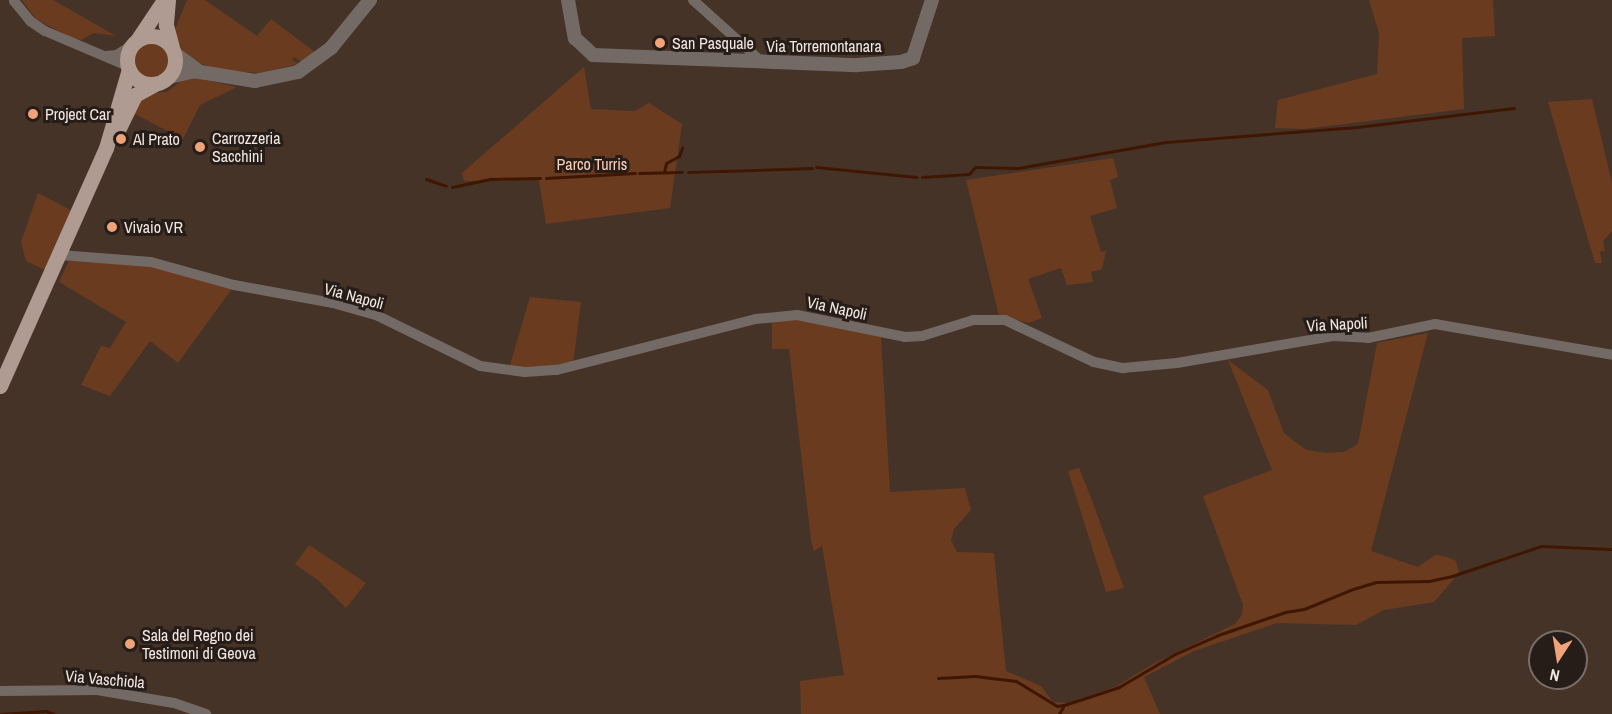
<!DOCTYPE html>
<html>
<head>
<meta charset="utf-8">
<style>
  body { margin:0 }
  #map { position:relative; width:1612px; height:714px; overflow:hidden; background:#463328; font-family:"Archivo Narrow",sans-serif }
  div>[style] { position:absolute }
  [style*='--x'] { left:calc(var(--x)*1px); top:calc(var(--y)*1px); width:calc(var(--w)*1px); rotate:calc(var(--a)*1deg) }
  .green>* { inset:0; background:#6b3b20 }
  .round { border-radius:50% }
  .stream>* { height:3px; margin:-1.5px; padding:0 1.5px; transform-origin:1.5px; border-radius:1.5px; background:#3f1700 }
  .minor>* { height:10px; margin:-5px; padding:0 5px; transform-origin:5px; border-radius:5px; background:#746a65 }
  .tertiary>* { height:14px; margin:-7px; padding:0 7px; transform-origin:7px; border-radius:7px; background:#746a65 }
  .primary>* { height:15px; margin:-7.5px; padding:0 7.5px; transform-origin:7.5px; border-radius:7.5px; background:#af9b91 }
  .primary>.ring { margin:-7.5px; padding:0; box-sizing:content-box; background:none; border:15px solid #af9b91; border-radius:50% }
  .dots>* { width:16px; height:16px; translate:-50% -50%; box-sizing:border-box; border:3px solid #261d18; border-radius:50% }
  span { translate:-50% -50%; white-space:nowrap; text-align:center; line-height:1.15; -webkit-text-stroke:6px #261d18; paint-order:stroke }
  .poi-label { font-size:16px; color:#f4e7e1 }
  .left { translate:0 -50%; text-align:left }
  .street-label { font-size:16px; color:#f4e7e1 }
  .park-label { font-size:16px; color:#fed1b9 }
  .north { position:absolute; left:1528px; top:630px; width:60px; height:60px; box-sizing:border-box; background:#261d18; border:2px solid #786e68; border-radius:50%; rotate:192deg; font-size:16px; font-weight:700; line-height:24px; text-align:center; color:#f4e7e1 }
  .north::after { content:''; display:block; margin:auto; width:21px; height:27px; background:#f0a278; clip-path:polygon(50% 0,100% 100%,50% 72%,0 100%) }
</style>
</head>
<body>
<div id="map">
  <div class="green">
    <i style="clip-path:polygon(22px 0,53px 0,116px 36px,94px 33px,81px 40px,74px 39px,36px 19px)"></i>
    <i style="clip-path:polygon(187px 0,205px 0,257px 36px,271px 19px,316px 53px,302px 62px,294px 57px,292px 60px,298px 64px,259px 73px,224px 71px,186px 59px,174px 32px)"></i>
    <i style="clip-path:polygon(1369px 0,1493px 0,1495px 36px,1462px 38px,1464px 109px,1304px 129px,1275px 128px,1278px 100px,1377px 74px,1379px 33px)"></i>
    <i class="round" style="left:133px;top:42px;width:36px;height:36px"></i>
    <i style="clip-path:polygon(584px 67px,591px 109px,635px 111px,649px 103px,682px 124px,670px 208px,546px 224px,539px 180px,464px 181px,462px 173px)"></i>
    <i style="clip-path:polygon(187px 76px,237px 87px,200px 105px,183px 139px,133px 113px,143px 94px,167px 92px)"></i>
    <i style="clip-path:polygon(1592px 99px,1612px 183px,1612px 231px,1603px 241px,1605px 251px,1600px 252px,1602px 263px,1595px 263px,1548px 102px)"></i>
    <i style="clip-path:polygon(1113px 158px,1118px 177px,1110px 180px,1117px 208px,1090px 216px,1101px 252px,1106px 251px,1102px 269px,1091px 272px,1093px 282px,1067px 285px,1061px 268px,1028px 279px,1042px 318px,1029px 323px,999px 316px,966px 180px)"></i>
    <i style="clip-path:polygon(38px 193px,74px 212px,47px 271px,26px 261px,21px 242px)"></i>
    <i style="clip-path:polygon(69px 261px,153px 266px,234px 286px,178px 363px,150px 341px,110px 396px,81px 385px,101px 346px,110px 348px,126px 322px,59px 282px)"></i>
    <i style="clip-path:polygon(530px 297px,581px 302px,573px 364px,509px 368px)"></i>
    <i style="clip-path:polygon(790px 317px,881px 336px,890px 492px,965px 488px,971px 510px,954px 529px,951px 540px,957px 552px,994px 553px,1006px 671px,1041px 686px,1053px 702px,1067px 703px,1117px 686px,1151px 665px,1235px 624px,1242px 615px,1243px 605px,1203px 496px,1272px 470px,1228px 360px,1268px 390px,1284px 433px,1295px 442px,1307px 450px,1325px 453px,1344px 452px,1358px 444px,1377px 343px,1428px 333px,1371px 551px,1418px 567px,1435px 555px,1447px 557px,1456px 561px,1459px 573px,1434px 602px,1384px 610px,1356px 625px,1277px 623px,1194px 651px,1144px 677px,1160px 714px,801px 714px,800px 681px,844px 675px,822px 546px,814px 551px,811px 540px,789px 349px,772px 349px,772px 320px)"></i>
    <i style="clip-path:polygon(1079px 468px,1090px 495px,1124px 588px,1106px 592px,1068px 471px)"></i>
    <i style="clip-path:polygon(309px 545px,366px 583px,346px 608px,319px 581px,295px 564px)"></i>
  </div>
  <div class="stream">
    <i style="--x:816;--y:167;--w:101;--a:5.7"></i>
    <i style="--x:664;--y:172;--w:9;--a:-77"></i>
    <i style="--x:666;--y:163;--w:15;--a:-28"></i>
    <i style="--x:679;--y:156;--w:9;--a:-69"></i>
    <i style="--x:688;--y:172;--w:124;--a:-1.8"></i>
    <i style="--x:639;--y:173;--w:43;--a:-1.3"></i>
    <i style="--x:922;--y:177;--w:47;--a:-3.7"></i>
    <i style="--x:969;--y:174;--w:9;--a:-49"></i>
    <i style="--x:975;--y:167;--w:43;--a:1.3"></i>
    <i style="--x:1018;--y:168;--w:150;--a:-10"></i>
    <i style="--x:1166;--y:142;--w:192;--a:-4.5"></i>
    <i style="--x:1357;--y:127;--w:158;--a:-6.9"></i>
    <i style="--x:546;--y:178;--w:89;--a:-3.2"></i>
    <i style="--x:426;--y:179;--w:21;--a:19"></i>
    <i style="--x:452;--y:187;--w:40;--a:-12"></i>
    <i style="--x:491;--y:179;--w:49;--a:-1.2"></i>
    <i style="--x:938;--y:678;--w:37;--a:-3"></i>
    <i style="--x:975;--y:676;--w:41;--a:7"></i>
    <i style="--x:1016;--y:681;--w:48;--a:31.4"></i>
    <i style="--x:1057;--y:706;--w:6;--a:-9"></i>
    <i style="--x:0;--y:714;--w:46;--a:-3.7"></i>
    <i style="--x:46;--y:711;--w:9;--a:21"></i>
    <i style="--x:1059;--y:714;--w:10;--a:-61"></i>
    <i style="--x:1064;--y:705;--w:58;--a:-18.1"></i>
    <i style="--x:1119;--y:687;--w:65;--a:-30.5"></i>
    <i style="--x:1175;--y:654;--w:47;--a:-23.8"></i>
    <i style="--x:1218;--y:635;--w:71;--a:-18.9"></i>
    <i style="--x:1285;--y:612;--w:19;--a:-9"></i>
    <i style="--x:1304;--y:609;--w:53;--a:-22.2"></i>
    <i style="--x:1353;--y:589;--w:24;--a:-17"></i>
    <i style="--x:1376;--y:582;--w:53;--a:-1.1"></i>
    <i style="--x:1429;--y:581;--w:24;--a:-12"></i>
    <i style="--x:1452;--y:576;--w:94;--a:-18.6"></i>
    <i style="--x:1541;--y:546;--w:71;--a:2.4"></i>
  </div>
  <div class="minor">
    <i style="--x:693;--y:0;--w:94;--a:42"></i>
    <i style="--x:14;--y:1;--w:26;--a:51"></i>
    <i style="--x:30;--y:21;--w:18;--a:34"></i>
    <i style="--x:45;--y:31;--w:90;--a:22.9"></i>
    <i style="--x:105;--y:56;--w:12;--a:-5"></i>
    <i style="--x:117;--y:55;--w:18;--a:-34"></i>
    <i style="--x:60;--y:255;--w:91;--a:4.4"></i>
    <i style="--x:151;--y:262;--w:86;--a:15.5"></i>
    <i style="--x:234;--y:285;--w:101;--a:10.3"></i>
    <i style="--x:333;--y:303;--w:45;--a:15.6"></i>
    <i style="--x:376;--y:315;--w:116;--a:26.1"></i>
    <i style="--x:480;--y:366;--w:45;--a:7.6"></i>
    <i style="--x:525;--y:372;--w:32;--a:-4"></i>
    <i style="--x:557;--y:370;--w:205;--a:-14.4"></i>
    <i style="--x:756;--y:319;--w:41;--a:-5.6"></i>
    <i style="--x:797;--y:315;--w:110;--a:11.5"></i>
    <i style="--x:905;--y:337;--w:17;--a:-3"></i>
    <i style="--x:922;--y:336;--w:53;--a:-17.4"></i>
    <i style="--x:973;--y:320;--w:32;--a:0"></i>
    <i style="--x:1005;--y:320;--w:98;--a:25.3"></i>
    <i style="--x:1094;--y:362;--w:30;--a:12"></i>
    <i style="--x:1123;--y:368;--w:54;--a:-5.3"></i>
    <i style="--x:1177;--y:363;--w:158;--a:-9.8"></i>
    <i style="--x:1333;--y:336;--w:35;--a:3"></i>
    <i style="--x:1368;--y:338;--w:68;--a:-11.8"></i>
    <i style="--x:1435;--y:324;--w:180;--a:9.9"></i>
    <i style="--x:0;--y:691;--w:97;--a:-0.6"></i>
    <i style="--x:97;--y:690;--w:78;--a:9.6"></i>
    <i style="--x:174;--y:703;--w:34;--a:19"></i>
  </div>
  <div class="tertiary">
    <i style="--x:568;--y:0;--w:39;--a:80"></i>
    <i style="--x:575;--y:38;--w:25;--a:43"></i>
    <i style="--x:593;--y:55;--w:264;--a:2.2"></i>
    <i style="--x:857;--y:65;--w:44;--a:-3.9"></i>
    <i style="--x:901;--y:62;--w:13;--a:-18"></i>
    <i style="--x:913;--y:58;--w:61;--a:-71.9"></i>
    <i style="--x:174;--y:53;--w:29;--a:36"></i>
    <i style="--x:169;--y:77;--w:26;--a:-13"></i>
    <i style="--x:194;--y:71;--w:62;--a:9.3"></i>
    <i style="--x:255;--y:81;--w:44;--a:-11.8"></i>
    <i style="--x:298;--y:72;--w:41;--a:-36"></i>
    <i style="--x:331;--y:48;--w:62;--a:-50.9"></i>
  </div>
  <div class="primary">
    <i style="--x:168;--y:0;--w:25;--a:95"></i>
    <i style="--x:166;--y:25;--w:23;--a:75"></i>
    <i class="ring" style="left:127px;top:36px;width:33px;height:33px"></i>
    <i style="--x:138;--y:39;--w:47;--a:-56.3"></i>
    <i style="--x:119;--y:128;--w:37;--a:-64"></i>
    <i style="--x:135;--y:95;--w:23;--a:-29"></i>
    <i style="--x:0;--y:386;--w:261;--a:-66"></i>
    <i style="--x:106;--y:148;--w:82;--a:-73.8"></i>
  </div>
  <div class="dots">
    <i style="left:660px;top:43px;background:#f0a278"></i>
    <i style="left:33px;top:114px;background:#f0a278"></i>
    <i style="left:121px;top:139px;background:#f0a278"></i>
    <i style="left:200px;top:147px;background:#f0a278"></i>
    <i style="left:112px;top:227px;background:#f0a278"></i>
    <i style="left:130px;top:644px;background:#f0a278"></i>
  </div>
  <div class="poi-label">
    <span class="left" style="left:672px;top:43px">San Pasquale</span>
    <span class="left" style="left:45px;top:114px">Project Car</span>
    <span class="left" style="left:212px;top:147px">Carrozzeria<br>Sacchini</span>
    <span class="left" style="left:133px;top:139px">Al Prato</span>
    <span class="left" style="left:124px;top:227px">Vivaio VR</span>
    <span class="left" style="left:142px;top:644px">Sala del Regno dei<br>Testimoni di Geova</span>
  </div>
  <div class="street-label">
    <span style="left:824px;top:46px">Via Torremontanara</span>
    <span style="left:354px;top:296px;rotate:15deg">Via Napoli</span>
    <span style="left:837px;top:308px;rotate:12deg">Via Napoli</span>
    <span style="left:1337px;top:324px;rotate:-3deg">Via Napoli</span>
    <span style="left:105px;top:679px;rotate:5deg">Via Vaschiola</span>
  </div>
  <div class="park-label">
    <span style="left:592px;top:164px">Parco Turris</span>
  </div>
  <div class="north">N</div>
</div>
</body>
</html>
